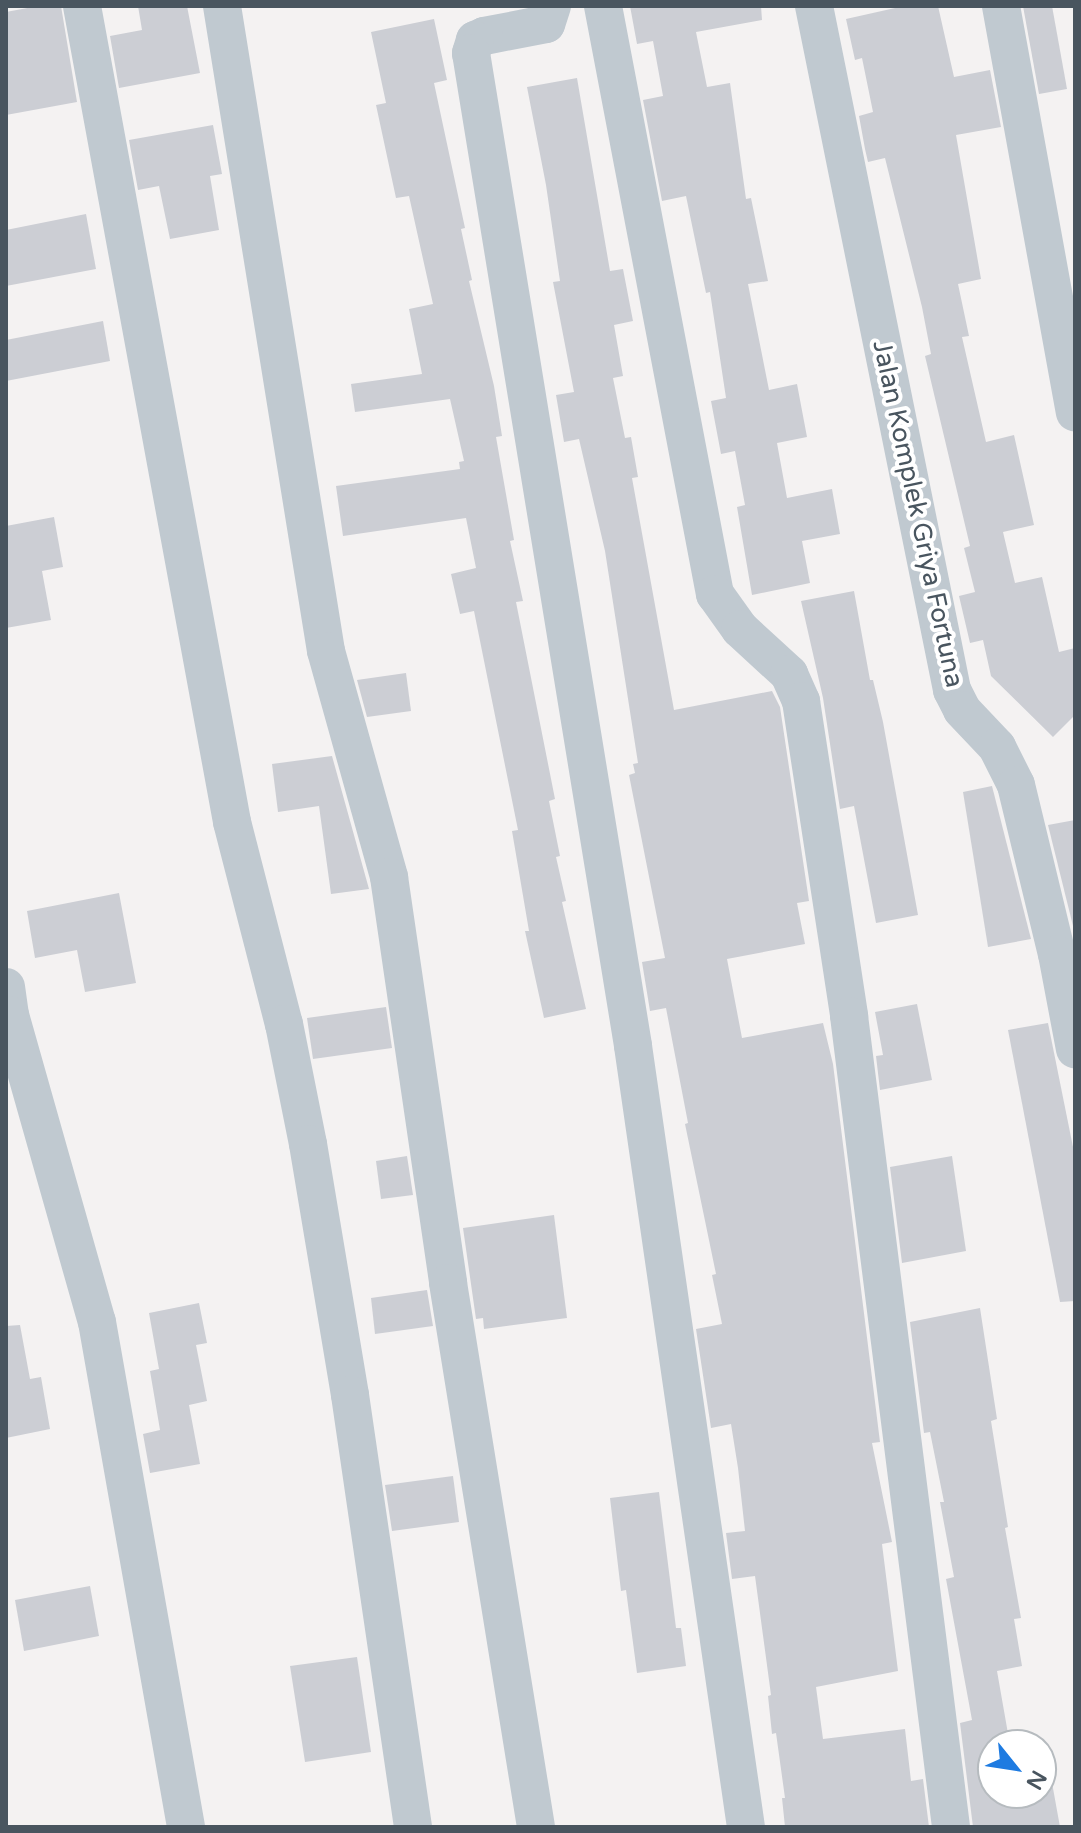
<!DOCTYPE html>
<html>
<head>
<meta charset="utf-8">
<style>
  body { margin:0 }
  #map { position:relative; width:1081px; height:1833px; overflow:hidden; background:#f4f2f2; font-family:"Varela Round",sans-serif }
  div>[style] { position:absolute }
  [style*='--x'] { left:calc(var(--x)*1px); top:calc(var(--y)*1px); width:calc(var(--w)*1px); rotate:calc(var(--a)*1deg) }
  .building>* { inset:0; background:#ccced4 }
  .minor>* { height:38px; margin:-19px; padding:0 19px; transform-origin:19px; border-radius:19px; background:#c0c9d0 }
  span { translate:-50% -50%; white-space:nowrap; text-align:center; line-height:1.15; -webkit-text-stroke:8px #fff; paint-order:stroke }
  .street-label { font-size:26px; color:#49555f }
  .frame { position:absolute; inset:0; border:8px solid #49555f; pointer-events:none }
  .north { position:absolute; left:977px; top:1729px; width:80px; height:80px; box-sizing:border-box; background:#fff; border:2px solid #b6bbbf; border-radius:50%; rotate:120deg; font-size:22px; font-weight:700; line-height:32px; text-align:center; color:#49555f }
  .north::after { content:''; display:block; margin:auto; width:28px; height:36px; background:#1e7be1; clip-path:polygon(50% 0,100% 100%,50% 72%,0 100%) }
</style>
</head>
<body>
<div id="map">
  <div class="building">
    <i style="clip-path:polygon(38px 6px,61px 6px,77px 102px,6px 115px,6px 12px)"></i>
    <i style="clip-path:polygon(138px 6px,187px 6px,200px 73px,119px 88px,110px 36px,142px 30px)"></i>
    <i style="clip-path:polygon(630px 6px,761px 6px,762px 20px,696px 32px,707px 87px,730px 83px,746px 199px,751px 198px,768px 281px,748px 284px,769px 390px,797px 384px,807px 437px,777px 443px,787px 498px,832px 489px,840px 534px,802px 541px,810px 583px,752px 595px,737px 507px,745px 505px,735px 451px,721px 454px,711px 401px,726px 398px,710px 292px,706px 293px,686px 196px,662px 201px,643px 100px,663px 96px,653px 41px,637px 44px)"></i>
    <i style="clip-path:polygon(904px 6px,938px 6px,954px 77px,990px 70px,1001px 127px,956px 135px,981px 279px,958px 284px,969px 336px,962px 337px,986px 442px,1014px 435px,1034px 525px,1003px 532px,1015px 583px,1042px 577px,1059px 652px,1075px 648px,1075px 715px,1053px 737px,991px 676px,983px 640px,970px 643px,959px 596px,975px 592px,964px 548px,970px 546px,925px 356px,931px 354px,922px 307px,885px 158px,868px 162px,865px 149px,859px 116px,873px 112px,862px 58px,855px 60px,846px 19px)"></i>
    <i style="clip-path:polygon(1023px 6px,1052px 6px,1067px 89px,1039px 94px)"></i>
    <i style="clip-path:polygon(434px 19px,447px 80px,434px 83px,465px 228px,461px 229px,472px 280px,469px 281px,494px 386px,502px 436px,496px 437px,514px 540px,510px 541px,523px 601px,516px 602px,555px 799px,549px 801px,560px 856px,556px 857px,566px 901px,562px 902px,586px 1009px,544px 1018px,525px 931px,529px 931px,512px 831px,518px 830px,474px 611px,460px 614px,451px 574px,476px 568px,466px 518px,343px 536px,336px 486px,460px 469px,459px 462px,464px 461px,450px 399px,355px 412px,351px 384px,422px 374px,409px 309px,433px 304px,409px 196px,396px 198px,376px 105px,386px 103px,371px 32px)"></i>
    <i style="clip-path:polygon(577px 78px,610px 271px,623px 269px,633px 321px,614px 325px,623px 376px,613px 378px,625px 438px,631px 437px,638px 477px,632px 478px,674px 710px,772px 691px,780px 707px,809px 901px,797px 903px,805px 944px,727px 959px,742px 1038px,823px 1023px,833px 1064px,880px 1442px,872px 1443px,892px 1542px,882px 1544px,898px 1671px,816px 1687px,823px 1739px,905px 1729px,911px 1781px,923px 1779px,929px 1827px,785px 1827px,782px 1798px,785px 1798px,776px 1733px,772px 1734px,768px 1696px,771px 1695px,755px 1576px,732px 1579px,726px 1533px,745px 1531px,738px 1468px,731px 1424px,711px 1428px,696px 1329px,722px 1324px,712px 1275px,716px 1274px,685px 1124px,688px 1123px,666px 1008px,650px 1011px,642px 962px,665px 958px,629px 775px,635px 773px,633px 764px,638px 763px,605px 551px,579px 439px,564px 442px,556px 395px,574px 392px,553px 282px,560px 281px,546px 185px,527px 87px)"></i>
    <i style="clip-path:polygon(213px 125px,222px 174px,210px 176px,219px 230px,170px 239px,159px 186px,138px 190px,129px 140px)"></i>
    <i style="clip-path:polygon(86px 214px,96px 269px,6px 286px,6px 230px)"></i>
    <i style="clip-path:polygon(103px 321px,110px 361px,6px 381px,6px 340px)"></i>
    <i style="clip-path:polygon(54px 517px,63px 567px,42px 571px,51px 620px,6px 628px,6px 526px)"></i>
    <i style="clip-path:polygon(854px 591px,870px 680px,873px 680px,883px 722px,918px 915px,876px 923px,854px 806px,840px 809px,823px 698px,801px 601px)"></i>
    <i style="clip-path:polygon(406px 673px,411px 711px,367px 717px,357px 680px)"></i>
    <i style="clip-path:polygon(332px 756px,369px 889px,331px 894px,319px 806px,278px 812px,272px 764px)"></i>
    <i style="clip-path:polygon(992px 786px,1031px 939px,988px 947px,963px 792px)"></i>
    <i style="clip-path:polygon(1075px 820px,1075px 930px,1074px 930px,1048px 825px)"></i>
    <i style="clip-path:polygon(119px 893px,136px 983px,85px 992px,77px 950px,35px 958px,27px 911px)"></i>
    <i style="clip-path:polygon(917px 1004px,932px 1080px,880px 1090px,876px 1056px,883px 1055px,875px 1012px)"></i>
    <i style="clip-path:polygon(386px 1007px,392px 1048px,313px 1059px,307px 1018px)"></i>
    <i style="clip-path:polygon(1048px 1023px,1075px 1157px,1075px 1301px,1060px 1302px,1008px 1030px)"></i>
    <i style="clip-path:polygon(407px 1156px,413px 1195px,381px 1199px,376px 1161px)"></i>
    <i style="clip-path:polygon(952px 1156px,966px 1251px,902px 1263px,890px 1167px)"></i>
    <i style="clip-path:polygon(554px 1215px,567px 1318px,484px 1329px,483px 1318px,476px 1319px,463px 1228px)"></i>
    <i style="clip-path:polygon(427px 1290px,433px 1326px,375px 1334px,371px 1298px)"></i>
    <i style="clip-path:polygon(199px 1303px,207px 1343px,196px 1345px,207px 1401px,189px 1405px,200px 1464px,150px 1473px,143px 1434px,160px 1430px,150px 1371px,159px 1369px,149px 1313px)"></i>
    <i style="clip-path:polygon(980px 1308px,997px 1419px,991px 1421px,1008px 1527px,1005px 1528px,1021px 1618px,1014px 1619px,1022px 1666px,997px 1671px,1010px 1745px,993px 1745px,993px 1793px,1041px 1793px,1041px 1757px,1047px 1755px,1060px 1827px,973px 1827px,960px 1723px,972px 1720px,946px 1579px,954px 1577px,940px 1502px,944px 1502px,930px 1432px,924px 1433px,910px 1322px)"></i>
    <i style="clip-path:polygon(20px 1325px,30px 1379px,41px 1377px,50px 1429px,6px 1438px,6px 1326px)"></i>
    <i style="clip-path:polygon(453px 1476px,459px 1522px,392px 1531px,385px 1485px)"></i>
    <i style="clip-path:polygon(659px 1492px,676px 1628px,681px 1628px,686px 1666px,637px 1673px,626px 1590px,621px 1591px,610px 1498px)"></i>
    <i style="clip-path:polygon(90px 1586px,99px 1636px,24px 1651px,15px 1600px)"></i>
    <i style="clip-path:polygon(357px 1657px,371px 1752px,305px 1762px,290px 1666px)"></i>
  </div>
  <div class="minor">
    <i style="--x:82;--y:6;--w:830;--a:79.58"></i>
    <i style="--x:232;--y:822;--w:209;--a:75.6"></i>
    <i style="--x:284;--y:1024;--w:122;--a:78.7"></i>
    <i style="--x:308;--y:1144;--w:254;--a:80.5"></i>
    <i style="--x:350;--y:1395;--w:437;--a:81.7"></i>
    <i style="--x:222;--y:6;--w:653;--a:80.84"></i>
    <i style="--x:326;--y:651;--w:235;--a:74.4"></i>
    <i style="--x:389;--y:877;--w:410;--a:81.7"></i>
    <i style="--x:448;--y:1283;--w:551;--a:80.81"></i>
    <i style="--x:552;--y:6;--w:19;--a:108"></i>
    <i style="--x:546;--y:24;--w:63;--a:169"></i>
    <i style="--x:484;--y:36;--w:10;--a:156"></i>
    <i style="--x:475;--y:40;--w:14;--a:107"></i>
    <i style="--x:471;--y:53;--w:1006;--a:80.73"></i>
    <i style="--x:633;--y:1046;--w:789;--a:81.77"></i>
    <i style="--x:603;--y:6;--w:599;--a:79.22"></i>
    <i style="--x:715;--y:594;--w:43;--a:54.5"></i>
    <i style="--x:740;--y:629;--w:67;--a:42.6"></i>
    <i style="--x:789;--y:674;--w:30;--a:66"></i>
    <i style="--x:801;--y:701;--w:319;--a:81.3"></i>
    <i style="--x:849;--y:1016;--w:817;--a:82.83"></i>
    <i style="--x:814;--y:6;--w:698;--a:78.59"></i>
    <i style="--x:952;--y:690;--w:22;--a:63"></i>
    <i style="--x:962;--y:710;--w:51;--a:46.6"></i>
    <i style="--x:997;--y:747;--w:42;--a:63.4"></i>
    <i style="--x:1016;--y:785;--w:174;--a:76.4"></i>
    <i style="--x:1057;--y:954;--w:97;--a:79.3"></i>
    <i style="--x:1001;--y:6;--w:413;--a:79.7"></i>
    <i style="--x:6;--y:987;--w:28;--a:82"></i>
    <i style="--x:10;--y:1015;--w:319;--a:74.2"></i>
    <i style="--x:97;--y:1322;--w:513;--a:80"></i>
  </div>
  <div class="street-label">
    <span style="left:918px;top:514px;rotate:78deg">Jalan Komplek Griya Fortuna</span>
  </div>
  <div class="frame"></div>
  <div class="north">N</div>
</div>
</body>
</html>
